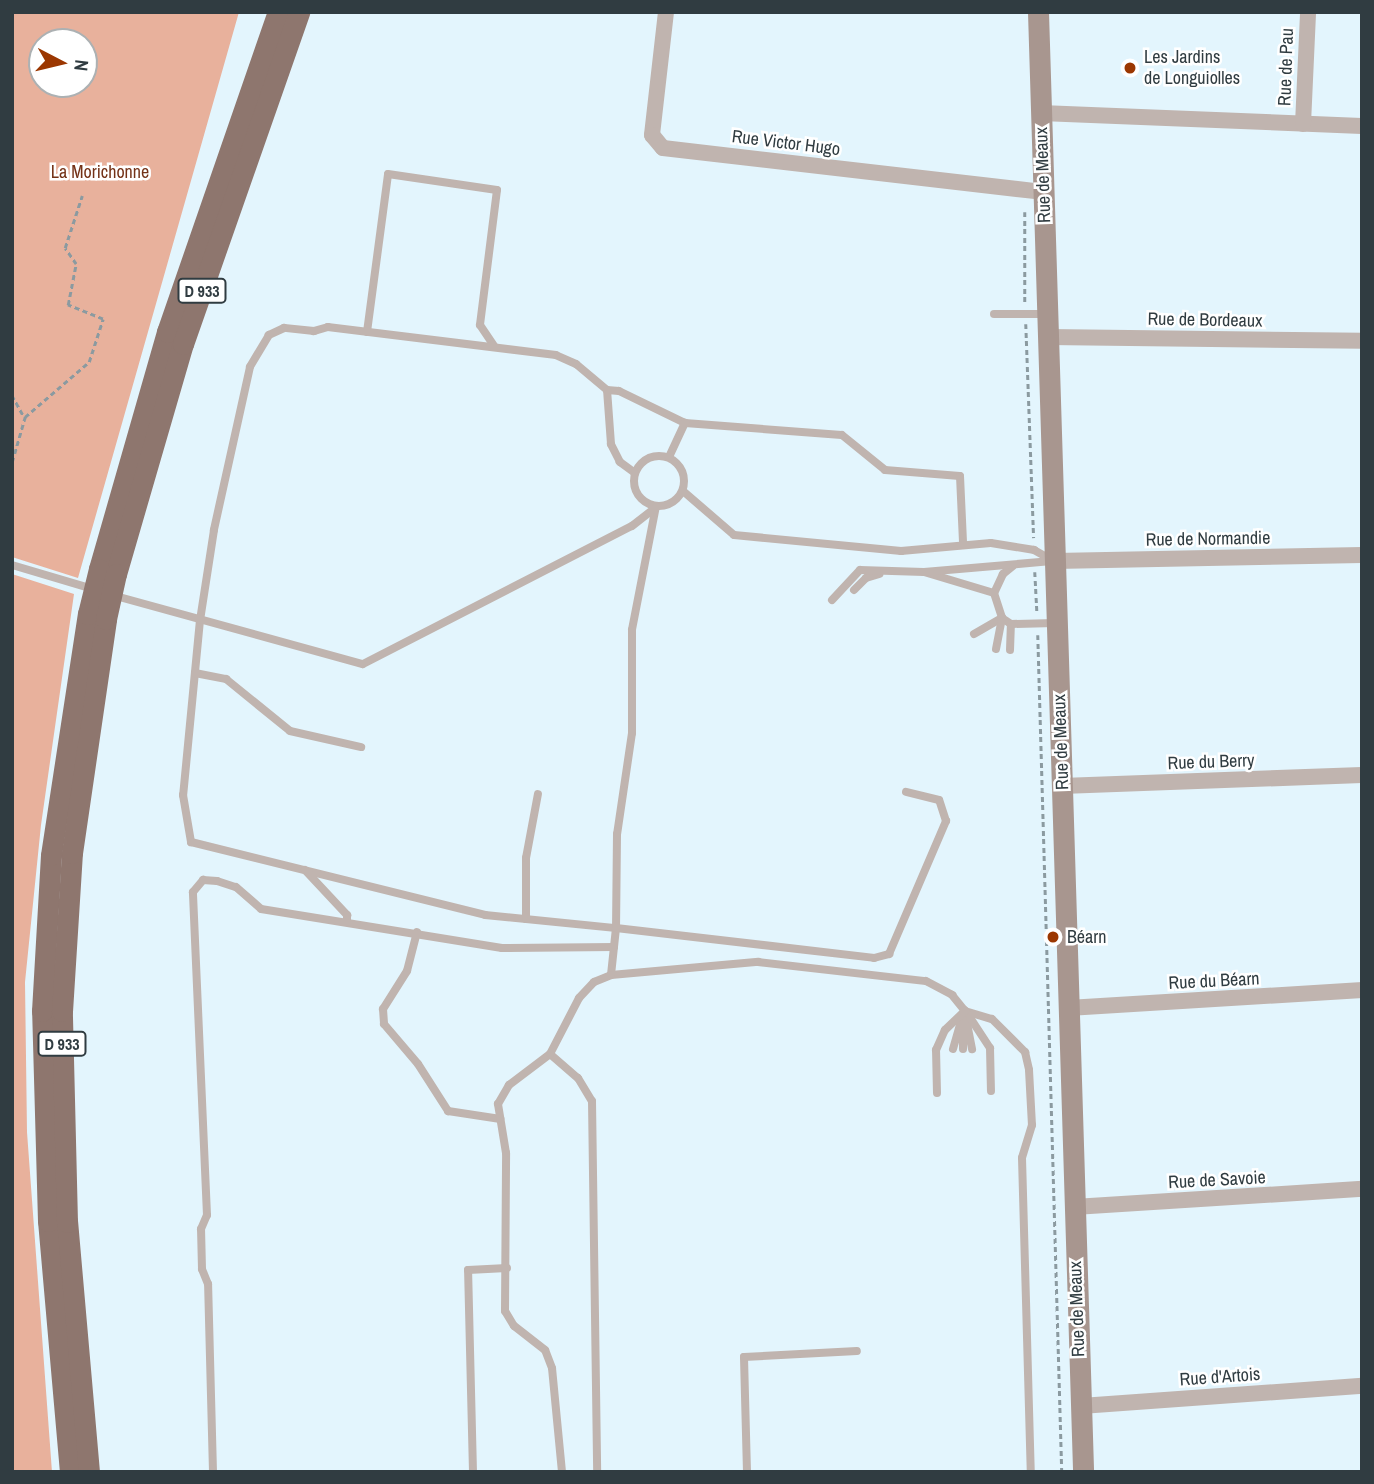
<!DOCTYPE html>
<html>
<head>
<meta charset="utf-8">
<style>
  body { margin:0 }
  #map { position:relative; width:1374px; height:1484px; overflow:hidden; background:#e3f5fd; font-family:"Archivo Narrow",sans-serif }
  div>[style] { position:absolute }
  [style*='--x'] { left:calc(var(--x)*1px); top:calc(var(--y)*1px); width:calc(var(--w)*1px); rotate:calc(var(--a)*1deg) }
  .forest>* { inset:0; background:#e8b19c }
  .path>* { height:2.5px; margin-top:-1.25px; transform-origin:0; background:repeating-linear-gradient(90deg,#8b9aa0 0 5px,transparent 0 8.5px) }
  .service>* { height:8px; margin:-4px; padding:0 4px; transform-origin:4px; border-radius:4px; background:#c0b4af }
  .service>.ring { margin:-4px; padding:0; box-sizing:content-box; background:none; border:8px solid #c0b4af; border-radius:50% }
  .minor>* { height:16px; margin:-8px; padding:0 8px; transform-origin:8px; border-radius:8px; background:#c0b4af }
  .secondary>* { height:21px; margin:-10.5px; padding:0 10.5px; transform-origin:10.5px; border-radius:10.5px; background:#a8968f }
  .trunk>* { height:21px; margin:-10.5px; padding:0 10.5px; transform-origin:10.5px; border-radius:10.5px; background:#8e766e }
  .trunk-bridge>* { height:21px; margin:-10.5px; padding:0 10.5px; transform-origin:10.5px; border-radius:10.5px; background:#8e766e }
  .dots>* { width:19px; height:19px; translate:-50% -50%; box-sizing:border-box; border:4px solid #fff; border-radius:50% }
  span { translate:-50% -50%; white-space:nowrap; text-align:center; line-height:1.15; -webkit-text-stroke:5px #fff; paint-order:stroke }
  .shield-label span { padding:2px 5px; background:#fff; border:2px solid; border-radius:5px; -webkit-text-stroke-width:0 }
  .shield-label { font-size:16px; color:#303c41; font-weight:700 }
  .poi-label { font-size:18px; color:#303c41 }
  .left { translate:0 -50%; text-align:left }
  .street-label { font-size:18px; color:#303c41 }
  .park-label { font-size:18px; color:#743217 }
  .frame { position:absolute; inset:0; border:14px solid #303c41; pointer-events:none }
  .north { position:absolute; left:28px; top:28px; width:70px; height:70px; box-sizing:border-box; background:#fff; border:2px solid #acb1b3; border-radius:50%; rotate:97deg; font-size:19px; font-weight:700; line-height:28px; text-align:center; color:#303c41 }
  .north::after { content:''; display:block; margin:auto; width:24px; height:32px; background:#9b3701; clip-path:polygon(50% 0,100% 100%,50% 72%,0 100%) }
</style>
</head>
<body>
<div id="map">
  <div class="forest">
    <i style="clip-path:polygon(evenodd,12px 12px,239px 12px,78px 578px,12px 557px,12px 12px,42px 42px,84px 42px,84px 84px,42px 84px,42px 42px)"></i>
    <i style="clip-path:polygon(12px 574px,74px 594px,41px 825px,25px 982px,27px 1132px,52px 1472px,12px 1472px)"></i>
  </div>
  <div class="path">
    <i style="--x:1025;--y:212;--w:91;--a:90"></i>
    <i style="--x:1026;--y:324;--w:214;--a:87.9"></i>
    <i style="--x:12;--y:395;--w:25;--a:61"></i>
    <i style="--x:12;--y:462;--w:47;--a:-73.9"></i>
    <i style="--x:25;--y:417;--w:84;--a:-40.7"></i>
    <i style="--x:89;--y:362;--w:45;--a:-72"></i>
    <i style="--x:103;--y:319;--w:38;--a:-158"></i>
    <i style="--x:68;--y:305;--w:42;--a:-79"></i>
    <i style="--x:76;--y:264;--w:19;--a:-125"></i>
    <i style="--x:65;--y:248;--w:55;--a:-71.9"></i>
    <i style="--x:1035;--y:572;--w:39;--a:87"></i>
    <i style="--x:1038;--y:635;--w:837;--a:88.36"></i>
  </div>
  <div class="service">
    <i style="--x:994;--y:314;--w:50;--a:0"></i>
    <i style="--x:367;--y:332;--w:159;--a:-82.4"></i>
    <i style="--x:388;--y:174;--w:110;--a:8.4"></i>
    <i style="--x:497;--y:190;--w:136;--a:97.2"></i>
    <i style="--x:480;--y:325;--w:25;--a:56"></i>
    <i style="--x:607;--y:390;--w:12;--a:5"></i>
    <i style="--x:619;--y:391;--w:73;--a:25.9"></i>
    <i style="--x:685;--y:423;--w:157;--a:4.4"></i>
    <i style="--x:842;--y:435;--w:55;--a:39.1"></i>
    <i style="--x:885;--y:470;--w:75;--a:4.6"></i>
    <i style="--x:960;--y:476;--w:66;--a:87.4"></i>
    <i class="ring" style="left:634px;top:456px;width:42px;height:42px"></i>
    <i style="--x:669;--y:457;--w:38;--a:-65"></i>
    <i style="--x:635;--y:473;--w:19;--a:-144"></i>
    <i style="--x:620;--y:462;--w:20;--a:-117"></i>
    <i style="--x:611;--y:444;--w:54;--a:-94.2"></i>
    <i style="--x:607;--y:390;--w:40;--a:-140"></i>
    <i style="--x:576;--y:364;--w:22;--a:-156"></i>
    <i style="--x:556;--y:355;--w:230;--a:-173"></i>
    <i style="--x:328;--y:327;--w:15;--a:164"></i>
    <i style="--x:314;--y:331;--w:30;--a:-174"></i>
    <i style="--x:284;--y:328;--w:17;--a:155"></i>
    <i style="--x:269;--y:335;--w:37;--a:121"></i>
    <i style="--x:250;--y:367;--w:167;--a:102.5"></i>
    <i style="--x:214;--y:530;--w:91;--a:98.8"></i>
    <i style="--x:200;--y:620;--w:176;--a:95.5"></i>
    <i style="--x:183;--y:795;--w:48;--a:80.3"></i>
    <i style="--x:191;--y:842;--w:303;--a:13.9"></i>
    <i style="--x:485;--y:915;--w:132;--a:5.7"></i>
    <i style="--x:616;--y:928;--w:47;--a:96.1"></i>
    <i style="--x:611;--y:975;--w:148;--a:-5.1"></i>
    <i style="--x:758;--y:962;--w:169;--a:6.5"></i>
    <i style="--x:926;--y:981;--w:30;--a:28"></i>
    <i style="--x:952;--y:995;--w:21;--a:51"></i>
    <i style="--x:965;--y:1011;--w:28;--a:17"></i>
    <i style="--x:992;--y:1019;--w:47;--a:45"></i>
    <i style="--x:1025;--y:1052;--w:18;--a:77"></i>
    <i style="--x:1029;--y:1070;--w:55;--a:86.9"></i>
    <i style="--x:1032;--y:1125;--w:34;--a:107"></i>
    <i style="--x:1022;--y:1158;--w:314;--a:88.4"></i>
    <i style="--x:683;--y:491;--w:67;--a:40.8"></i>
    <i style="--x:734;--y:535;--w:168;--a:5.5"></i>
    <i style="--x:901;--y:551;--w:90;--a:-5.1"></i>
    <i style="--x:991;--y:543;--w:44;--a:9.2"></i>
    <i style="--x:1034;--y:550;--w:21;--a:29"></i>
    <i style="--x:656;--y:506;--w:126;--a:101"></i>
    <i style="--x:632;--y:630;--w:103;--a:90"></i>
    <i style="--x:632;--y:733;--w:102;--a:98.4"></i>
    <i style="--x:617;--y:834;--w:94;--a:90.6"></i>
    <i style="--x:616;--y:928;--w:260;--a:6.6"></i>
    <i style="--x:874;--y:958;--w:16;--a:-15"></i>
    <i style="--x:889;--y:954;--w:145;--a:-66.8"></i>
    <i style="--x:946;--y:821;--w:22;--a:-108"></i>
    <i style="--x:939;--y:800;--w:34;--a:-166"></i>
    <i style="--x:12;--y:565;--w:84;--a:16.5"></i>
    <i style="--x:1013;--y:566;--w:13;--a:141"></i>
    <i style="--x:1003;--y:574;--w:21;--a:115"></i>
    <i style="--x:994;--y:593;--w:26;--a:72"></i>
    <i style="--x:1002;--y:618;--w:11;--a:34"></i>
    <i style="--x:1011;--y:624;--w:44;--a:-1.3"></i>
    <i style="--x:924;--y:572;--w:73;--a:16.7"></i>
    <i style="--x:854;--y:590;--w:17;--a:-45"></i>
    <i style="--x:866;--y:578;--w:14;--a:-17"></i>
    <i style="--x:112;--y:595;--w:260;--a:15.4"></i>
    <i style="--x:363;--y:664;--w:302;--a:-27.2"></i>
    <i style="--x:632;--y:526;--w:31;--a:-38"></i>
    <i style="--x:832;--y:600;--w:41;--a:-47"></i>
    <i style="--x:860;--y:570;--w:64;--a:1.8"></i>
    <i style="--x:924;--y:572;--w:128;--a:-4.9"></i>
    <i style="--x:974;--y:634;--w:32;--a:-30"></i>
    <i style="--x:996;--y:649;--w:32;--a:-79"></i>
    <i style="--x:1010;--y:650;--w:26;--a:-88"></i>
    <i style="--x:195;--y:673;--w:32;--a:11"></i>
    <i style="--x:226;--y:679;--w:82;--a:39.1"></i>
    <i style="--x:290;--y:731;--w:73;--a:12.7"></i>
    <i style="--x:305;--y:870;--w:62;--a:47"></i>
    <i style="--x:347;--y:915;--w:7;--a:90"></i>
    <i style="--x:526;--y:919;--w:61;--a:-90"></i>
    <i style="--x:526;--y:858;--w:65;--a:-79.4"></i>
    <i style="--x:417;--y:932;--w:40;--a:104.4"></i>
    <i style="--x:407;--y:971;--w:45;--a:122.3"></i>
    <i style="--x:383;--y:1009;--w:15;--a:86"></i>
    <i style="--x:384;--y:1024;--w:52;--a:49.6"></i>
    <i style="--x:418;--y:1064;--w:56;--a:57.4"></i>
    <i style="--x:448;--y:1111;--w:53;--a:8.7"></i>
    <i style="--x:965;--y:1013;--w:37;--a:79"></i>
    <i style="--x:967;--y:1013;--w:42;--a:56.7"></i>
    <i style="--x:990;--y:1048;--w:43;--a:88.7"></i>
    <i style="--x:953;--y:1049;--w:37;--a:-74"></i>
    <i style="--x:963;--y:1049;--w:29;--a:-90"></i>
    <i style="--x:550;--y:1054;--w:37;--a:41"></i>
    <i style="--x:578;--y:1078;--w:27;--a:59"></i>
    <i style="--x:592;--y:1101;--w:371;--a:89.2"></i>
    <i style="--x:937;--y:1093;--w:43;--a:-91.3"></i>
    <i style="--x:936;--y:1050;--w:22;--a:-66"></i>
    <i style="--x:945;--y:1030;--w:28;--a:-44"></i>
    <i style="--x:213;--y:1472;--w:188;--a:-91.5"></i>
    <i style="--x:208;--y:1284;--w:16;--a:-112"></i>
    <i style="--x:202;--y:1269;--w:40;--a:-91.4"></i>
    <i style="--x:201;--y:1229;--w:15;--a:-67"></i>
    <i style="--x:207;--y:1215;--w:323;--a:-92.5"></i>
    <i style="--x:193;--y:892;--w:16;--a:-50"></i>
    <i style="--x:203;--y:880;--w:14;--a:4"></i>
    <i style="--x:217;--y:881;--w:20;--a:18"></i>
    <i style="--x:236;--y:887;--w:33;--a:41"></i>
    <i style="--x:261;--y:909;--w:244;--a:9.2"></i>
    <i style="--x:502;--y:948;--w:112;--a:-0.5"></i>
    <i style="--x:473;--y:1472;--w:202;--a:-91.4"></i>
    <i style="--x:468;--y:1270;--w:39;--a:-3"></i>
    <i style="--x:562;--y:1472;--w:104;--a:-95.5"></i>
    <i style="--x:552;--y:1368;--w:19;--a:-111"></i>
    <i style="--x:545;--y:1350;--w:39;--a:-142"></i>
    <i style="--x:514;--y:1326;--w:17;--a:-121"></i>
    <i style="--x:505;--y:1311;--w:158;--a:-89.6"></i>
    <i style="--x:506;--y:1153;--w:50;--a:-99.3"></i>
    <i style="--x:498;--y:1104;--w:22;--a:-60"></i>
    <i style="--x:509;--y:1085;--w:51;--a:-37.1"></i>
    <i style="--x:550;--y:1054;--w:63;--a:-62.6"></i>
    <i style="--x:579;--y:998;--w:22;--a:-47"></i>
    <i style="--x:594;--y:982;--w:18;--a:-22"></i>
    <i style="--x:747;--y:1472;--w:115;--a:-91.5"></i>
    <i style="--x:744;--y:1357;--w:113;--a:-3"></i>
  </div>
  <div class="minor">
    <i style="--x:666;--y:12;--w:124;--a:96.5"></i>
    <i style="--x:652;--y:135;--w:17;--a:50"></i>
    <i style="--x:663;--y:148;--w:384;--a:6.6"></i>
    <i style="--x:1041;--y:113;--w:321;--a:2.3"></i>
    <i style="--x:1303;--y:124;--w:112;--a:-87.4"></i>
    <i style="--x:1048;--y:337;--w:314;--a:0.7"></i>
    <i style="--x:1055;--y:561;--w:307;--a:-1.1"></i>
    <i style="--x:1062;--y:786;--w:300;--a:-2.1"></i>
    <i style="--x:1068;--y:1008;--w:295;--a:-3.5"></i>
    <i style="--x:1074;--y:1207;--w:289;--a:-3.6"></i>
    <i style="--x:1081;--y:1406;--w:282;--a:-4.1"></i>
  </div>
  <div class="secondary">
    <i style="--x:1038;--y:12;--w:1461;--a:88.23"></i>
  </div>
  <div class="trunk">
    <i style="--x:99;--y:569;--w:247;--a:-74"></i>
    <i style="--x:167;--y:332;--w:339;--a:-70.9"></i>
    <i style="--x:116;--y:574;--w:240;--a:-73.8"></i>
    <i style="--x:183;--y:344;--w:352;--a:-70.7"></i>
    <i style="--x:70;--y:1472;--w:252;--a:-95"></i>
    <i style="--x:48;--y:1221;--w:210;--a:-91.6"></i>
    <i style="--x:42;--y:1011;--w:156;--a:-86.7"></i>
    <i style="--x:51;--y:855;--w:244;--a:-81.3"></i>
    <i style="--x:89;--y:1472;--w:251;--a:-95"></i>
    <i style="--x:67;--y:1222;--w:211;--a:-91.4"></i>
    <i style="--x:62;--y:1011;--w:158;--a:-86.4"></i>
    <i style="--x:72;--y:853;--w:236;--a:-81.7"></i>
  </div>
  <div class="trunk-bridge">
    <i style="--x:88;--y:614;--w:46;--a:-76.3"></i>
    <i style="--x:106;--y:619;--w:46;--a:-77.5"></i>
  </div>
  <div class="dots">
    <i style="left:1130px;top:68px;background:#9b3701"></i>
    <i style="left:1053px;top:937px;background:#9b3701"></i>
  </div>
  <div class="shield-label">
    <span style="left:202px;top:291px">D 933</span>
    <span style="left:62px;top:1044px">D 933</span>
  </div>
  <div class="poi-label">
    <span class="left" style="left:1144px;top:68px">Les Jardins<br>de Longuiolles</span>
    <span class="left" style="left:1067px;top:937px">Béarn</span>
  </div>
  <div class="street-label">
    <span style="left:1286px;top:67px;rotate:-88deg">Rue de Pau</span>
    <span style="left:786px;top:143px;rotate:7deg">Rue Victor Hugo</span>
    <span style="left:1043px;top:175px;rotate:-92deg">Rue de Meaux</span>
    <span style="left:1205px;top:320px;rotate:1deg">Rue de Bordeaux</span>
    <span style="left:1208px;top:539px;rotate:-1deg">Rue de Normandie</span>
    <span style="left:1061px;top:742px;rotate:-92deg">Rue de Meaux</span>
    <span style="left:1211px;top:762px;rotate:-2deg">Rue du Berry</span>
    <span style="left:1214px;top:981px;rotate:-3deg">Rue du Béarn</span>
    <span style="left:1217px;top:1180px;rotate:-3deg">Rue de Savoie</span>
    <span style="left:1077px;top:1309px;rotate:-92deg">Rue de Meaux</span>
    <span style="left:1220px;top:1377px;rotate:-4deg">Rue d'Artois</span>
  </div>
  <div class="park-label">
    <span style="left:100px;top:172px">La Morichonne</span>
  </div>
  <div class="frame"></div>
  <div class="north">N</div>
</div>
</body>
</html>
